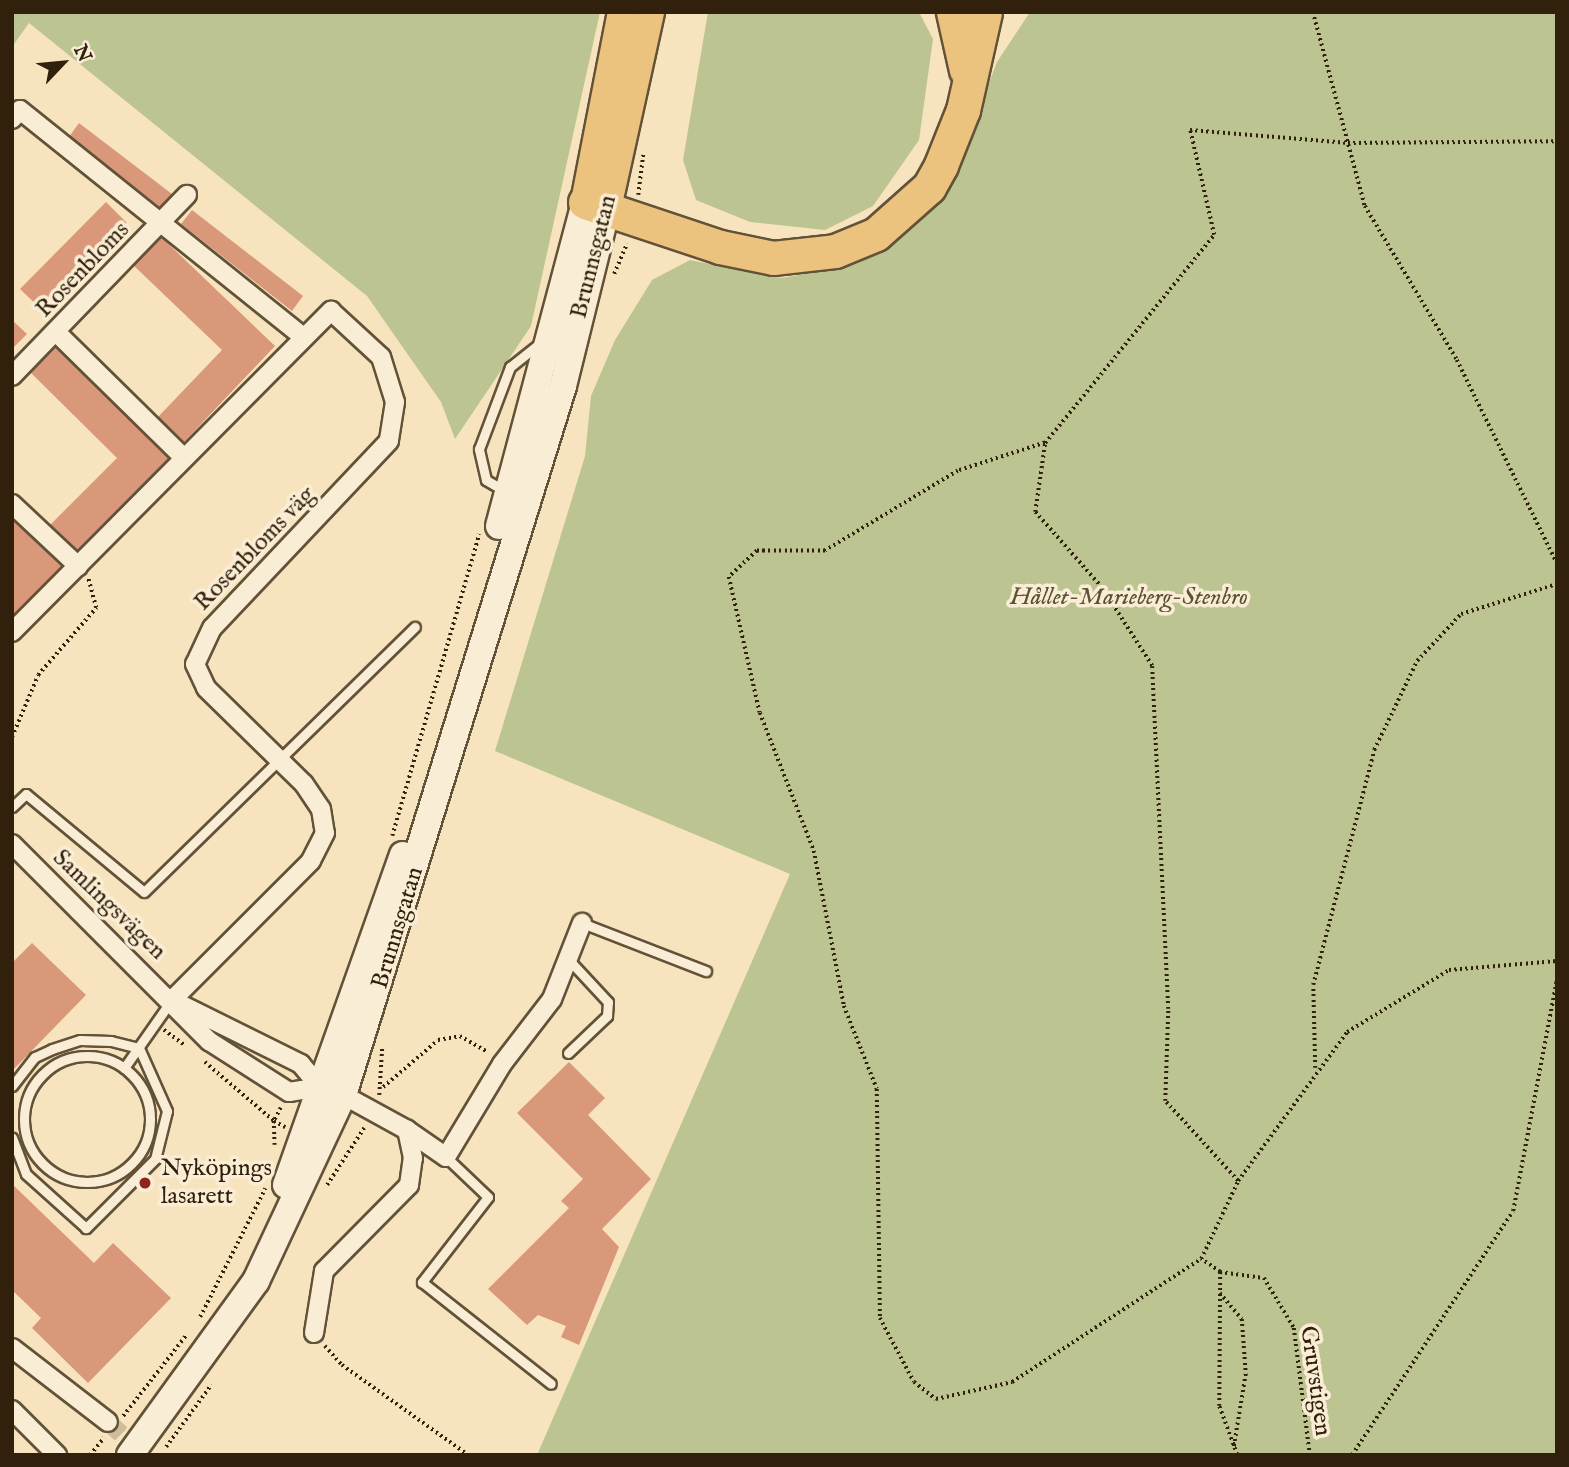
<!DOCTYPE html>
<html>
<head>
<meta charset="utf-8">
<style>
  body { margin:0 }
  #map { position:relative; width:1569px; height:1467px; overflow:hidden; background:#f7e4be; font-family:"IM FELL English",serif }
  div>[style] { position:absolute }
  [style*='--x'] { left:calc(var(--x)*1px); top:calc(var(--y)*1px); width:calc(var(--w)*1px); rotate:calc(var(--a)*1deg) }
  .green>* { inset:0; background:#bcc491 }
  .building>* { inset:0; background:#d99879 }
  .street-tunnel>* { height:18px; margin-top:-9px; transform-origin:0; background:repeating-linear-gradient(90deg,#cfbd9a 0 18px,transparent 0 27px) }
  .path>* { height:3.5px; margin-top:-1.75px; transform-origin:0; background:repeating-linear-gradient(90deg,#31210c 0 2px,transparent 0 5.5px) }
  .roads { filter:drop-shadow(2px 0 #625238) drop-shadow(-2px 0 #625238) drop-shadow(0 2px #625238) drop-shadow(0 -2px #625238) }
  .lane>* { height:9px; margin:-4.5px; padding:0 4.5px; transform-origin:4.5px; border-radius:4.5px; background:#faedd5 }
  .lane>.ring { margin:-4.5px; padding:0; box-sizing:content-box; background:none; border:9px solid #faedd5; border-radius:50% }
  .street>* { height:18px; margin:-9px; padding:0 9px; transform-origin:9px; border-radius:9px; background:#faedd5 }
  .secondary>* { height:26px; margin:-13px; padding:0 13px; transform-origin:13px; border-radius:13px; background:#faedd5 }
  .primary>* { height:28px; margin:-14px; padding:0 14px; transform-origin:14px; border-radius:14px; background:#ecc27f }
  .highway>* { height:33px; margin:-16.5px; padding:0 16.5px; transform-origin:16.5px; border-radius:16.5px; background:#ecc27f }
  .dots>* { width:19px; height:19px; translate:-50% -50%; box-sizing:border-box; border:4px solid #faedd5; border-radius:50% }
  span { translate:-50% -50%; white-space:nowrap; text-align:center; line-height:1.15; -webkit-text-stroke:7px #faedd5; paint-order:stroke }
  .street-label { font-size:24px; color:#31210c }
  .park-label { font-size:24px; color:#5b5234; font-style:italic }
  .poi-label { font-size:24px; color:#31210c }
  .left { translate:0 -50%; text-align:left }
  .frame { position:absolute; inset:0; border:14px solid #31210c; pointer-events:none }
  .north { position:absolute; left:28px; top:28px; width:70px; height:70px; -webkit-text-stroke:5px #faedd5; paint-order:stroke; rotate:64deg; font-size:19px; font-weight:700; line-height:28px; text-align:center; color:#31210c }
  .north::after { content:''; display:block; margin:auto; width:24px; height:32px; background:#31210c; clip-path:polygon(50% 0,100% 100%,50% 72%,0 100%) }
</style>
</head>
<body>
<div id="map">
  <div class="green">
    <i style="clip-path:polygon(12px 12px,600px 12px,531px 326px,455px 439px,441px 402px,367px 296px,29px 23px,12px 47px)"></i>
    <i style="clip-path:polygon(708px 12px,919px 12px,933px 39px,919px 140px,873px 206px,825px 230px,750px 222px,696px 200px,683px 160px)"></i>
    <i style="clip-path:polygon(1030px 12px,1557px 12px,1557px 1455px,537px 1455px,790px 874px,495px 751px,585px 456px,591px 396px,615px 340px,652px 280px,690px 260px,781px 278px,829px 270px,883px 247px,927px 212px,955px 171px,997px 62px)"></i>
  </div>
  <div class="building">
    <i style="clip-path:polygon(79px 123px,172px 194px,161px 208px,69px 137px)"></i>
    <i style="clip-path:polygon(106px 202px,127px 223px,42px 310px,20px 289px)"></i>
    <i style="clip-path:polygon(192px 210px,303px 296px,292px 311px,181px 224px)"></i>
    <i style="clip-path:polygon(158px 234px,275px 346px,184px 442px,158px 417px,222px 350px,131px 263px)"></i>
    <i style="clip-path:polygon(12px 320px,27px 334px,12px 349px)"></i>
    <i style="clip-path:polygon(54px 343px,170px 458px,73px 556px,46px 529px,117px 458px,28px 370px)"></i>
    <i style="clip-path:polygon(12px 517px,63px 565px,12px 617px)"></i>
    <i style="clip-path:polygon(32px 943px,86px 995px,12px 1071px,12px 963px)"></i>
    <i style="clip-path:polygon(569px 1062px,605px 1098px,588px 1115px,651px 1179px,602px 1229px,619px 1247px,579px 1345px,561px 1337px,566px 1326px,538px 1315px,527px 1325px,488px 1289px,569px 1208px,561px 1201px,583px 1179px,517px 1113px)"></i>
    <i style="clip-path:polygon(12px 1184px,94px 1263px,113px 1243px,171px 1298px,88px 1383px,32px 1328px,41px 1318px,12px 1290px)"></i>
  </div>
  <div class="street-tunnel">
    <i style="--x:108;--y:1422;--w:46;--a:42.4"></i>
  </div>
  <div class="path">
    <i style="--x:1313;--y:12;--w:201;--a:75"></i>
    <i style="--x:1365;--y:206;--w:179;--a:59.1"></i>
    <i style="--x:1457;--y:360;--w:226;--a:63.8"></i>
    <i style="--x:638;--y:195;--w:40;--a:-82.9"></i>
    <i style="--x:614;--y:274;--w:33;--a:-67"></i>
    <i style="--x:1045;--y:443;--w:91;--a:162.2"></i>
    <i style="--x:958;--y:471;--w:155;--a:149"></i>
    <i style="--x:825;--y:551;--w:68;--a:180"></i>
    <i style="--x:757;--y:551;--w:38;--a:137"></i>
    <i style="--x:729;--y:577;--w:139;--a:77.2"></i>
    <i style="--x:760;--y:713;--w:148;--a:68.6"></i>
    <i style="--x:814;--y:851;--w:158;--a:79"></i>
    <i style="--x:844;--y:1006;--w:89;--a:68.3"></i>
    <i style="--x:877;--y:1089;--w:229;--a:89.2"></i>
    <i style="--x:880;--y:1318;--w:72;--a:62"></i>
    <i style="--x:914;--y:1382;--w:28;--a:38"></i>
    <i style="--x:936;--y:1399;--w:78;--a:-12.6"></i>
    <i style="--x:1012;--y:1382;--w:225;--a:-33.1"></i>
    <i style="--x:12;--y:737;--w:67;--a:-67.2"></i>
    <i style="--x:38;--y:675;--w:89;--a:-49.1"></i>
    <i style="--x:96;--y:608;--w:31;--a:-105"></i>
    <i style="--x:392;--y:836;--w:314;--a:-73.9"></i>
    <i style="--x:164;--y:1030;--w:27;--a:36"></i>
    <i style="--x:205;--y:1062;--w:91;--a:40.5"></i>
    <i style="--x:274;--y:1121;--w:24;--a:88"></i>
    <i style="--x:1315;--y:1068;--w:83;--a:-91.4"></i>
    <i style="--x:1313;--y:985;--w:243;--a:-75.4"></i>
    <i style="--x:1374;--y:750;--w:99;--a:-64.2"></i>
    <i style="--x:1417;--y:661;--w:64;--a:-46.9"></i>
    <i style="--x:1461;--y:614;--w:101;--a:-17.4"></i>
    <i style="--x:383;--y:1087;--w:72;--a:-40.5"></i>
    <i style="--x:438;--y:1040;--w:22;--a:-10"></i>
    <i style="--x:460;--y:1036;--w:32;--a:30"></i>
    <i style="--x:379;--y:1095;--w:48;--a:-86.4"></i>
    <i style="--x:281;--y:1108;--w:15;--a:118"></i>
    <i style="--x:274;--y:1121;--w:13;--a:29"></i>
    <i style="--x:1238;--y:1181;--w:108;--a:-132.4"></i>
    <i style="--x:1165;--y:1101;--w:92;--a:-88.1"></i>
    <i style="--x:1168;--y:1009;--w:343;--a:-92.7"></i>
    <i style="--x:1152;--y:666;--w:93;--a:-122.7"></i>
    <i style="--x:1102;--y:588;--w:101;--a:-131.4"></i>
    <i style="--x:1035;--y:512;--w:70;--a:-81.8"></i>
    <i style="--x:1045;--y:443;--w:268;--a:-50.9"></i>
    <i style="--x:1214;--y:235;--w:108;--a:-102.9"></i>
    <i style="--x:1190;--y:130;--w:159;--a:4.7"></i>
    <i style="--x:1348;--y:143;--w:209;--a:-0.5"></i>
    <i style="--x:327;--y:1185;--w:68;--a:-57"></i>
    <i style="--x:1220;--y:1272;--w:44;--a:7.8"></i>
    <i style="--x:1264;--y:1278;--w:58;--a:59"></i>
    <i style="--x:1294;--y:1328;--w:128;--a:82.8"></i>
    <i style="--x:1220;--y:1293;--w:34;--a:50"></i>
    <i style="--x:1242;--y:1319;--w:55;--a:85.8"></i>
    <i style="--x:1246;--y:1374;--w:74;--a:99.3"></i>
    <i style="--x:200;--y:1317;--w:144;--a:-63.1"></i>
    <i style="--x:325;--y:1346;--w:25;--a:48"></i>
    <i style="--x:342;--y:1365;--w:155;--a:35.5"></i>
    <i style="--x:123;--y:1416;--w:104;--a:-52"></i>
    <i style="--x:166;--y:1447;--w:77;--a:-54"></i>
    <i style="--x:90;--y:1455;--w:22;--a:-51"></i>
    <i style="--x:1237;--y:1455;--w:52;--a:-110.2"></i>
    <i style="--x:1219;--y:1406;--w:134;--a:-89.6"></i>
    <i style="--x:1220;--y:1272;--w:23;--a:-146"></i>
    <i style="--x:1201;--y:1259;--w:86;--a:-64.6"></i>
    <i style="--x:1238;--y:1181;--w:185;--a:-53.8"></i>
    <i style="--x:1347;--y:1032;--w:119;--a:-31.3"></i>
    <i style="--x:1449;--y:970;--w:108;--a:-4.8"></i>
    <i style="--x:1352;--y:1455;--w:292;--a:-56.6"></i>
    <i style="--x:1513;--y:1211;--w:236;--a:-79.3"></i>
  </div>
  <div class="roads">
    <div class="lane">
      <i style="--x:505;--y:491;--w:22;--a:-150"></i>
      <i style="--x:486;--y:480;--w:32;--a:-103"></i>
      <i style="--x:479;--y:449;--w:88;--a:-69.3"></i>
      <i style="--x:510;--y:367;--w:43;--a:-38.5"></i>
      <i style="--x:12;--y:807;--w:19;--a:-43"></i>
      <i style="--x:26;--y:794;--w:153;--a:39.7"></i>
      <i style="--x:144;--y:892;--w:379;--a:-44.4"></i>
      <i style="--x:582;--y:923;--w:133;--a:21.2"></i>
      <i style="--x:568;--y:1053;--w:54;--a:-43.5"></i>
      <i style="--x:607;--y:1016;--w:14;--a:-86"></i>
      <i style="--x:608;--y:1002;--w:59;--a:-132.9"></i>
      <i class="ring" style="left:24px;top:1056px;width:117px;height:117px"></i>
      <i style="--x:124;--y:1068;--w:82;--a:-55"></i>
      <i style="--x:12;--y:1086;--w:37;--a:-52"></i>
      <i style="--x:35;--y:1057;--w:19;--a:-25"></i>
      <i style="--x:52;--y:1049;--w:29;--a:-18"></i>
      <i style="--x:80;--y:1040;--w:31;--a:2"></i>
      <i style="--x:111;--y:1041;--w:29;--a:14"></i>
      <i style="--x:139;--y:1048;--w:69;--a:66"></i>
      <i style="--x:167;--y:1111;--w:49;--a:104"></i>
      <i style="--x:155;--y:1159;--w:98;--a:135"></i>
      <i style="--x:86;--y:1228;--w:81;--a:-138"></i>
      <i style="--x:26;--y:1174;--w:39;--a:-111"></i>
      <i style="--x:446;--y:1157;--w:58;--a:43.6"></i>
      <i style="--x:488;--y:1197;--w:108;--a:127.8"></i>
      <i style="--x:422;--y:1282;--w:164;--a:38.3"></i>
    </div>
    <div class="street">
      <i style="--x:12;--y:119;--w:12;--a:-48"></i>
      <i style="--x:20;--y:110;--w:363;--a:38.7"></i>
      <i style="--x:57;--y:333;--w:177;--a:44.5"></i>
      <i style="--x:12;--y:376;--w:252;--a:-46"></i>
      <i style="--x:12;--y:504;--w:91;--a:43.2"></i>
      <i style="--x:12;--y:632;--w:453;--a:-45.2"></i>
      <i style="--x:331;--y:311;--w:68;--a:42.6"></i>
      <i style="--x:381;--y:357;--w:47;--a:72.7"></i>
      <i style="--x:395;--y:402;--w:39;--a:99"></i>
      <i style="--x:389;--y:441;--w:257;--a:133.4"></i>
      <i style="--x:212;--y:628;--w:40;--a:115"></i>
      <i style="--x:195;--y:664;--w:26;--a:65"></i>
      <i style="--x:206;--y:688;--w:137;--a:44.4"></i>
      <i style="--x:304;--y:784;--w:30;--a:56"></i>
      <i style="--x:321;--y:809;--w:24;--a:81"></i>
      <i style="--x:325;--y:833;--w:31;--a:117"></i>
      <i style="--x:311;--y:861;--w:197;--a:135"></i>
      <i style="--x:12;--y:844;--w:279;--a:45"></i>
      <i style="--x:209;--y:1041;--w:95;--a:32.5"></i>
      <i style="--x:289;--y:1092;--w:31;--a:-9"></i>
      <i style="--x:320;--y:1087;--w:30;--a:-130"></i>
      <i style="--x:301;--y:1064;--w:144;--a:-153.6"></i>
      <i style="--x:407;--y:1130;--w:47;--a:34.7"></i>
      <i style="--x:446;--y:1157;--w:109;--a:-58.9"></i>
      <i style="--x:502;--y:1064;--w:82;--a:-52.4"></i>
      <i style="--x:552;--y:999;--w:82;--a:-68.5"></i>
      <i style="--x:314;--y:1333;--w:63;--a:-80.8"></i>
      <i style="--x:324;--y:1271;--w:121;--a:-45.3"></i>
      <i style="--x:409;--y:1185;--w:27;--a:-82"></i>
      <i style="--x:413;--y:1158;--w:29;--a:-102"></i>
      <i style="--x:407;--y:1130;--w:73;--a:-151.3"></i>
      <i style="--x:12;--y:1348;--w:121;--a:37.6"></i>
      <i style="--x:12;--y:1410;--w:64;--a:45"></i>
    </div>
    <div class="secondary">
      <i style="--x:499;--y:526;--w:335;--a:-75.1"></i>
      <i style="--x:286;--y:1185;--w:350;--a:-70.5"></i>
      <i style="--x:130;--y:1455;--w:215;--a:-54.1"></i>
      <i style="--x:256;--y:1281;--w:205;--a:-64.9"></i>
      <i style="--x:343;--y:1095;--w:742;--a:-72.76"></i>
      <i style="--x:563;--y:386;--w:183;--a:-76.1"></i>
    </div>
    <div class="primary">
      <i style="--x:585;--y:202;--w:194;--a:-79"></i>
      <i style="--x:607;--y:208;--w:201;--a:-77.6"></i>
    </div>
    <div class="highway">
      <i style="--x:953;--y:12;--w:59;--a:77.4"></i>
      <i style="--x:585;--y:202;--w:142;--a:18.4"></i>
      <i style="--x:720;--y:247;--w:54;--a:11.7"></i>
      <i style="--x:773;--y:258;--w:62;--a:-6.4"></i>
      <i style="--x:835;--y:251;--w:44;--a:-22.5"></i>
      <i style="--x:876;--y:234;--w:71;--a:-41.6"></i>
      <i style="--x:929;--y:187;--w:25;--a:-61"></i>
      <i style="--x:941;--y:165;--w:59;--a:-68.2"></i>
      <i style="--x:963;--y:110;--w:100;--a:-77.3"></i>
    </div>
  </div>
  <div class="dots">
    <i style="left:145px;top:1183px;background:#8f2418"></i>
  </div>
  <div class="street-label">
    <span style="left:594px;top:257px;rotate:-76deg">Brunnsgatan</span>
    <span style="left:83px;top:270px;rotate:-46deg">Rosenbloms</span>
    <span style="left:255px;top:549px;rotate:-46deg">Rosenbloms väg</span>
    <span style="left:109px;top:905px;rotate:44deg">Samlingsvägen</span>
    <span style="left:398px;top:928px;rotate:-73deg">Brunnsgatan</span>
    <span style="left:1315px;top:1381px;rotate:82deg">Gruvstigen</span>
  </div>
  <div class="park-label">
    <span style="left:1129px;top:598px">Hållet-Marieberg-Stenbro</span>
  </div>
  <div class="poi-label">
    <span class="left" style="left:161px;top:1183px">Nyköpings<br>lasarett</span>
  </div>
  <div class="frame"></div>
  <div class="north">N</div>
</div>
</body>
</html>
